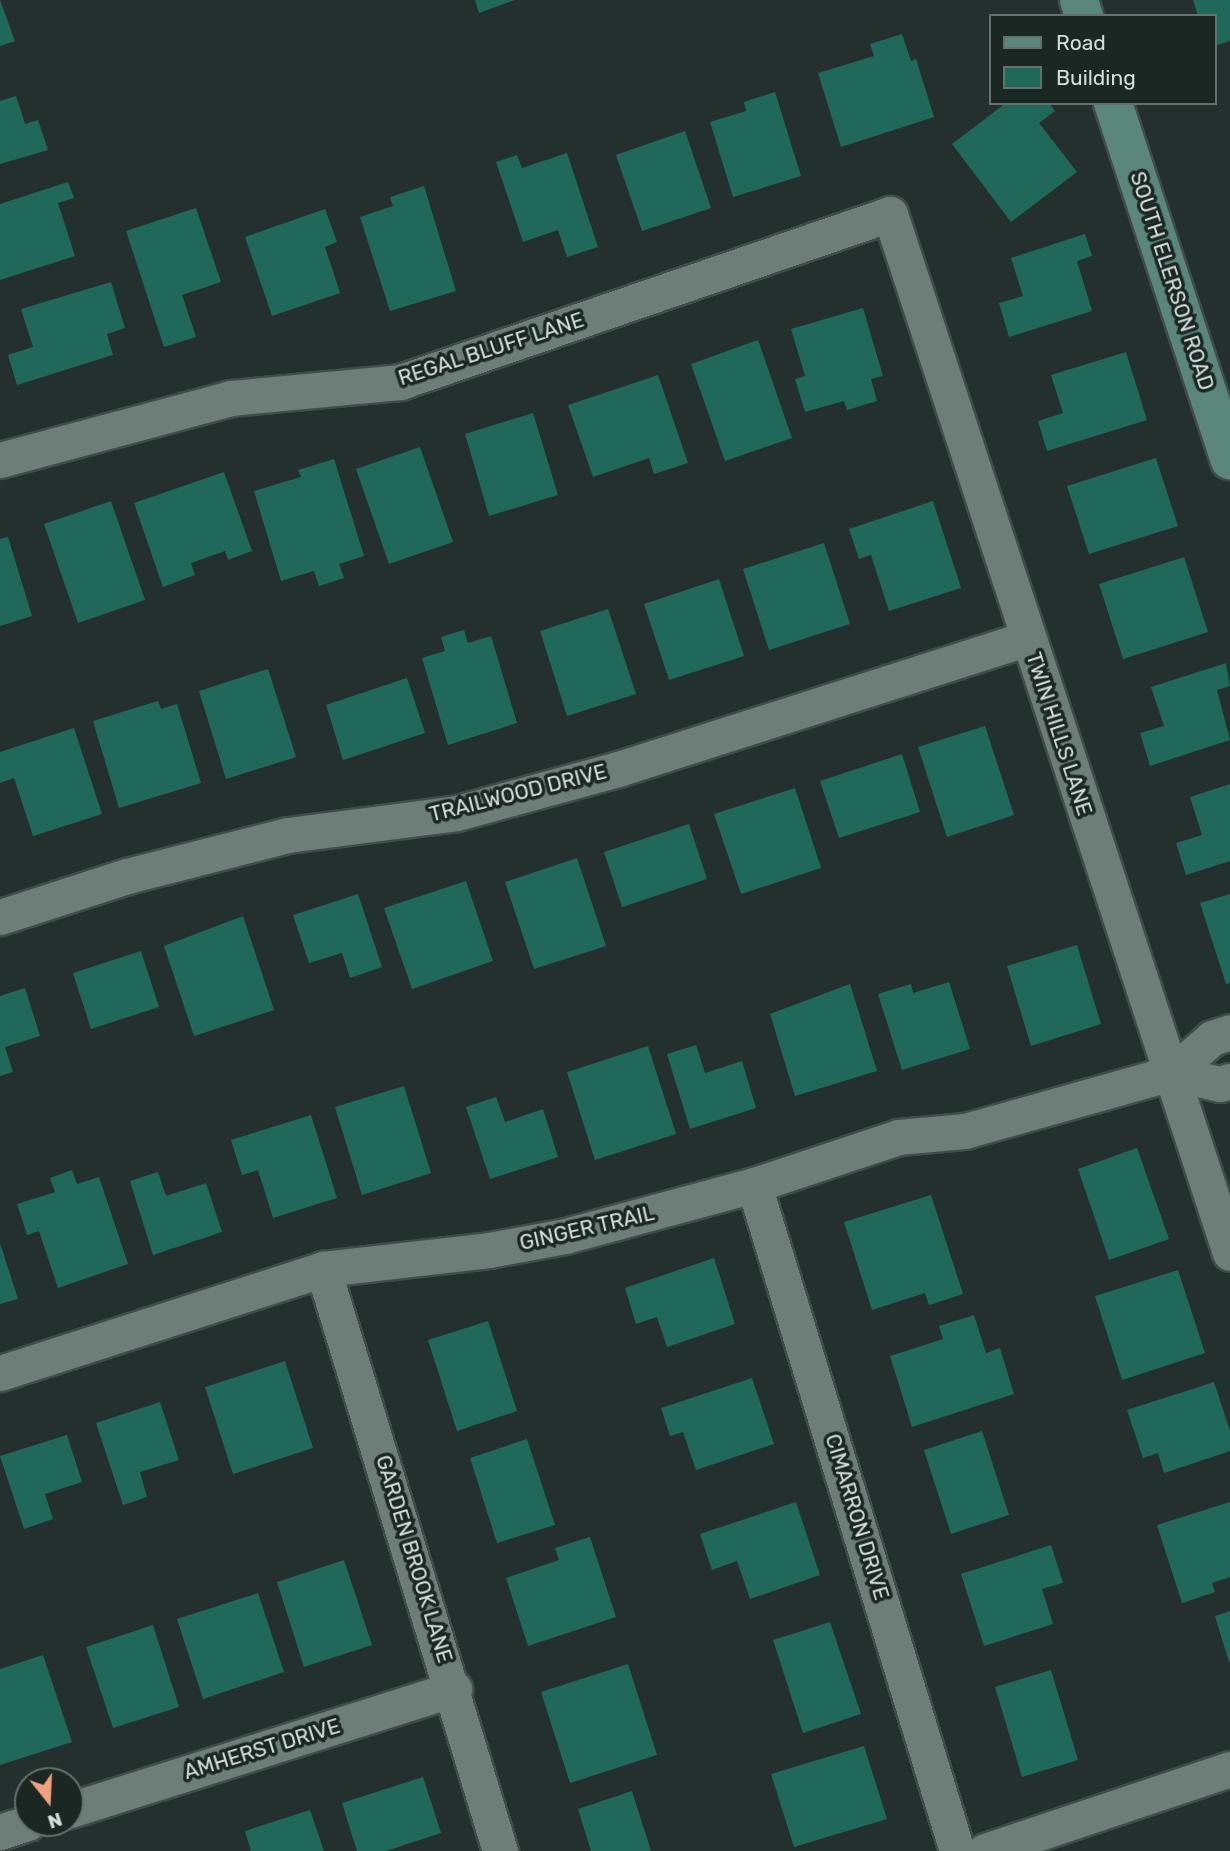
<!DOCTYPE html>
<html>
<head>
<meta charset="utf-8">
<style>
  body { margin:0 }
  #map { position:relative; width:1230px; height:1851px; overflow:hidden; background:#24302d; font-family:Rubik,sans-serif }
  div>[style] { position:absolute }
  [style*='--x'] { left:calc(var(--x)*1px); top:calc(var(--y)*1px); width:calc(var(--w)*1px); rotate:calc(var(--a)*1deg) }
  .building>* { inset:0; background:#20695a }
  .roads { filter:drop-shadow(2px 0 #414c49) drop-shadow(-2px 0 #414c49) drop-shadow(0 2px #414c49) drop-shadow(0 -2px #414c49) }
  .street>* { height:35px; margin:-17.5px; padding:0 17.5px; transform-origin:17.5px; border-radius:17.5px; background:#6e7d78 }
  .secondary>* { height:38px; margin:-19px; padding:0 19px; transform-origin:19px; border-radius:19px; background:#5a867c }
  span { translate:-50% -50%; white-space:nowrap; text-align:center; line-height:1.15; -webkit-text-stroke:7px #1a2723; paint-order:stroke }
  .street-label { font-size:21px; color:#d7dfdd }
  .legend { position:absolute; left:989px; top:14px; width:228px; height:91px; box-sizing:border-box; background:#1a2723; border:2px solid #66716d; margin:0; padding:9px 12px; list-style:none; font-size:21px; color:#d7dfdd }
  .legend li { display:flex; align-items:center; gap:14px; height:35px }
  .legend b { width:35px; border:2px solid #66716d }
  .north { position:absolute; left:14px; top:1767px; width:70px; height:70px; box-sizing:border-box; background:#1a2723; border:2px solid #66716d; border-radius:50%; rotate:162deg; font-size:19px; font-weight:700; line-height:28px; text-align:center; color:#d7dfdd }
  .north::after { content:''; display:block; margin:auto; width:24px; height:32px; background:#f2a080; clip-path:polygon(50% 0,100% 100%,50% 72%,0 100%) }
</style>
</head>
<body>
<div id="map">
  <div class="building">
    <i style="clip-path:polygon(0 0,15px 41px,0 46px)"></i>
    <i style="clip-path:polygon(475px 0,515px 0,479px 13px)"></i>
    <i style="clip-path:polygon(1193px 0,1230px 0,1230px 41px,1214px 46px,1214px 16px,1198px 16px)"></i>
    <i style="clip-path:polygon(902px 34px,911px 61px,916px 59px,934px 117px,841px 147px,818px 73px,874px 56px,870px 44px)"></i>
    <i style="clip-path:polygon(775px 92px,801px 176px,733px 197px,710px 122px,746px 111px,744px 102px)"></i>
    <i style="clip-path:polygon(16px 96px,25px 124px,38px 120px,48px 150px,0 164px,0 101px)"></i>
    <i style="clip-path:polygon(1006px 103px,1049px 103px,1055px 111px,1039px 123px,1077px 172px,1011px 222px,952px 144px)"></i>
    <i style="clip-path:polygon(685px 131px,711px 208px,642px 231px,616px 155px)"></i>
    <i style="clip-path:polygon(567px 153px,598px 247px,567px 257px,558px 230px,523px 242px,496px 162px,517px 155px,522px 168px)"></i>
    <i style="clip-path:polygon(68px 182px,74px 198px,58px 203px,75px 256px,0 280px,0 204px)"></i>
    <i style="clip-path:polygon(424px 186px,456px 291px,390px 311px,360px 217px,393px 206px,390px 197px)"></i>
    <i style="clip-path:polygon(196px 208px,221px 282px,182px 295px,196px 337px,164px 347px,126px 231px)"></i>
    <i style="clip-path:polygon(325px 209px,337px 242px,325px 247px,340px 293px,272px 316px,245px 237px)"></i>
    <i style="clip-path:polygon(1085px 234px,1092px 256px,1077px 261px,1092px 311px,1009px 337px,999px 303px,1023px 296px,1011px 258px)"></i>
    <i style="clip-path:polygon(111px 282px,125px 328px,107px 334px,113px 355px,17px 385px,8px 355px,33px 347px,21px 309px)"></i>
    <i style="clip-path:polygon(863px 308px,883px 376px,871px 379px,877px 401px,847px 410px,844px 401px,805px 412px,795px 379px,805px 376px,791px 329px)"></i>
    <i style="clip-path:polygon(758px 340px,792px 438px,725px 461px,691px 364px)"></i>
    <i style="clip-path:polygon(1126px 352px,1147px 420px,1047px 451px,1038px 421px,1063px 413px,1051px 375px)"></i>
    <i style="clip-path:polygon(658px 375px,688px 463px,654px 474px,649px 458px,593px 477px,568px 405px)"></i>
    <i style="clip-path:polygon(533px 413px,558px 495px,489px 516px,465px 434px)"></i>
    <i style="clip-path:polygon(420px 447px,453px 542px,389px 564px,356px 469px)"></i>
    <i style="clip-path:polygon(1156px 458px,1178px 526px,1089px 554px,1067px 486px)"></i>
    <i style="clip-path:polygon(334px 459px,364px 556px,339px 564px,344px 578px,319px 586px,314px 571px,281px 581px,254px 491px,301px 477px,298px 470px)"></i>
    <i style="clip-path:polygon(224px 472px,252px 551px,228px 560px,225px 551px,191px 563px,195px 575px,163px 587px,134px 503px)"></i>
    <i style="clip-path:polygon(111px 501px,145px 600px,78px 623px,44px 524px)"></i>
    <i style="clip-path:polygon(933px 501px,961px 588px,889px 611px,871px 555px,859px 559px,849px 529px)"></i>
    <i style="clip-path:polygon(8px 537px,32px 616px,0 626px,0 539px)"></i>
    <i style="clip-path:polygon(824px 543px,850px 624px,769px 650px,743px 569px)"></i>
    <i style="clip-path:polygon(1184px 557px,1208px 632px,1123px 659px,1099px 584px)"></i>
    <i style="clip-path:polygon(719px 579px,744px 656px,669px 680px,644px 604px)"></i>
    <i style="clip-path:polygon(608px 609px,636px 694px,567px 716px,540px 631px)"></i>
    <i style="clip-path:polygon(464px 630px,468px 643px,491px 636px,517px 723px,448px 745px,422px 658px,445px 651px,441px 637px)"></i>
    <i style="clip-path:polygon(1226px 663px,1230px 686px,1217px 690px,1230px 740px,1150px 766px,1140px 733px,1164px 726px,1151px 687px)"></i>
    <i style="clip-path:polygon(268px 669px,296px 757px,226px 779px,199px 691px)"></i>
    <i style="clip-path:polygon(407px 678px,425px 733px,343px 760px,326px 705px)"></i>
    <i style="clip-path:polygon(158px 701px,161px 709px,177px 704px,201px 783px,119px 808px,93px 721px)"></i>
    <i style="clip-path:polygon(985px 726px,1014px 815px,947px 837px,918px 747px)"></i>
    <i style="clip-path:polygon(74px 728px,102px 814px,33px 836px,14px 778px,0 783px,0 752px)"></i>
    <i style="clip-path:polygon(902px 754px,920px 812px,839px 838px,820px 781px)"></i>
    <i style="clip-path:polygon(1230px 784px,1230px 861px,1186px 875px,1176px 843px,1202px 835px,1190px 797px)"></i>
    <i style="clip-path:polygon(795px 788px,821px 868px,741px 894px,714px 814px)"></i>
    <i style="clip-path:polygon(689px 824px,707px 879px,622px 907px,604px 852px)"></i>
    <i style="clip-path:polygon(577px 858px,606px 946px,534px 969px,505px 882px)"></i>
    <i style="clip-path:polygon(466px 881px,493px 961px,412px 989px,384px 908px)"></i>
    <i style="clip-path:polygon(358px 894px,382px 967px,350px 978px,342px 953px,309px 963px,293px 915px)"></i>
    <i style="clip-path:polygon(1230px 894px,1230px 983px,1226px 984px,1200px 903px)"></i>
    <i style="clip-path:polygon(243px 916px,274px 1010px,194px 1036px,164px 946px)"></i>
    <i style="clip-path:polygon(1077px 945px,1101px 1024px,1031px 1046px,1007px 966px)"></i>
    <i style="clip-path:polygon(141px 951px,159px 1007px,91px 1029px,73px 973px)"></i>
    <i style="clip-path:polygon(949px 982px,970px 1049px,902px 1070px,878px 994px,911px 984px,913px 993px)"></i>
    <i style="clip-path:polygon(850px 984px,877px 1071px,795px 1096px,770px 1014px)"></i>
    <i style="clip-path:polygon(25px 988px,40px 1036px,5px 1047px,13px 1072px,0 1076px,0 996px)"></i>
    <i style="clip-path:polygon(696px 1045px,705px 1073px,742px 1061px,756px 1108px,690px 1129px,667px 1054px)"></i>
    <i style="clip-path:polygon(648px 1046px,676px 1134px,595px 1160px,567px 1072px)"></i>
    <i style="clip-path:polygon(404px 1086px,431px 1173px,362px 1195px,335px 1107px)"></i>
    <i style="clip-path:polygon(496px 1097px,505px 1122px,543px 1109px,558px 1157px,490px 1179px,466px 1107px)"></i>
    <i style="clip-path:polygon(311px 1115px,337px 1198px,273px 1218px,258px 1170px,242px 1175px,231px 1140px)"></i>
    <i style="clip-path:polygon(1137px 1148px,1169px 1239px,1109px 1260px,1078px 1169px)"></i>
    <i style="clip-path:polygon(72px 1170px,77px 1184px,99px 1177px,128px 1264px,58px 1288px,39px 1231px,27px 1235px,17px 1204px,55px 1192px,50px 1178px)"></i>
    <i style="clip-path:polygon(158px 1172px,166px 1196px,206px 1183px,222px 1232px,153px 1255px,130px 1181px)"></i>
    <i style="clip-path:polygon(931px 1195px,963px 1294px,929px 1305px,925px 1293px,872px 1310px,844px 1222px)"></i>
    <i style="clip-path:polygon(0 1243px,18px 1299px,0 1304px)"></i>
    <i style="clip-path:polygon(714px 1258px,735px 1324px,667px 1347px,657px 1317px,636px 1324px,625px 1288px)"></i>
    <i style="clip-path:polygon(1178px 1270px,1205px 1353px,1122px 1380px,1095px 1296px)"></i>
    <i style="clip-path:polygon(974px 1315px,986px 1353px,1000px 1348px,1014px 1394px,912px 1427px,890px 1356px,943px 1339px,939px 1326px)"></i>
    <i style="clip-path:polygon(488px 1321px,517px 1411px,457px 1431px,428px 1340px)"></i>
    <i style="clip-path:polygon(285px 1361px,313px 1448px,233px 1474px,205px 1387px)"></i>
    <i style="clip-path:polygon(752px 1378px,774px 1444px,696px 1470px,683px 1432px,670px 1436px,661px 1408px)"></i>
    <i style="clip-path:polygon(1214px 1382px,1230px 1431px,1230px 1451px,1164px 1473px,1158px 1453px,1143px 1458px,1127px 1410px)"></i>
    <i style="clip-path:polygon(160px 1402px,179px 1460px,140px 1472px,147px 1497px,123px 1505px,96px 1423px)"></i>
    <i style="clip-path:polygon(982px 1431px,1009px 1515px,951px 1534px,924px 1450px)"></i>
    <i style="clip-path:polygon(67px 1435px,82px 1482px,45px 1494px,53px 1519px,24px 1529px,0 1456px)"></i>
    <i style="clip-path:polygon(527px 1439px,555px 1525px,497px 1543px,470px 1458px)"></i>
    <i style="clip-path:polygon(796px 1502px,820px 1575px,750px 1599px,737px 1561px,712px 1570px,700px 1534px)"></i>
    <i style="clip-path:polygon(1230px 1502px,1230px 1577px,1212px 1583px,1215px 1592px,1182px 1603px,1157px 1525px)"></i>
    <i style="clip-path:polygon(590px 1537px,616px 1617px,528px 1646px,506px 1578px,559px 1560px,555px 1548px)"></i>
    <i style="clip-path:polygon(1051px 1545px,1063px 1583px,1042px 1589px,1053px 1624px,984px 1646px,961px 1574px)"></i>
    <i style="clip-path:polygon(344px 1560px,372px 1645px,304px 1667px,277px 1582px)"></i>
    <i style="clip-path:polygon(258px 1593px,284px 1672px,203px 1699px,177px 1619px)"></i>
    <i style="clip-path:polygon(1230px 1611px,1230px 1662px,1229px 1662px,1215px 1616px)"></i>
    <i style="clip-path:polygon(830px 1622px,861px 1714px,803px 1733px,773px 1640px)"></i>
    <i style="clip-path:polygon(153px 1625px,179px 1707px,113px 1728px,86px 1647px)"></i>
    <i style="clip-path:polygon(43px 1655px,72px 1742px,0 1765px,0 1669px)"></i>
    <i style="clip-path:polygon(628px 1664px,657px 1755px,570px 1783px,541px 1692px)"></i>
    <i style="clip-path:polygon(1051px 1670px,1078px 1760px,1022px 1777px,995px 1687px)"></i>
    <i style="clip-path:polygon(864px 1746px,887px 1819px,794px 1847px,771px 1774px)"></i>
    <i style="clip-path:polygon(423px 1777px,441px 1833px,386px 1851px,357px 1851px,342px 1803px)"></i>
    <i style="clip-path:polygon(632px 1791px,651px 1851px,591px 1851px,578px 1809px)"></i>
    <i style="clip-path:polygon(310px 1810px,324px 1851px,251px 1851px,245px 1831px)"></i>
  </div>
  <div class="roads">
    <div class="street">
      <i style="--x:0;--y:460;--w:239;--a:-15"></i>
      <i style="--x:231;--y:398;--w:170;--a:-5.4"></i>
      <i style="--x:400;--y:382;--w:518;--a:-18.92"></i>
      <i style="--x:890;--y:214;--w:1093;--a:71.88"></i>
      <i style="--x:0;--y:917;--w:133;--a:-17.9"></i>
      <i style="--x:127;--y:876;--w:166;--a:-14.3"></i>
      <i style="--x:288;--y:835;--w:170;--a:-7.4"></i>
      <i style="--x:457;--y:813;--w:167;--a:-15.3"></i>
      <i style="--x:618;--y:769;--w:430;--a:-17.7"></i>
      <i style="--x:1172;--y:1073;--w:49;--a:12.9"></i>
      <i style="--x:1220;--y:1084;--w:10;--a:-17"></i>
      <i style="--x:754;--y:1185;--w:696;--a:73.05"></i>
      <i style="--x:323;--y:1269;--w:608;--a:73.08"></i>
      <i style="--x:0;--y:1373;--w:339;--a:-17.8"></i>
      <i style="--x:323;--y:1269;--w:167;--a:-6.5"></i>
      <i style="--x:489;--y:1250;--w:77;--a:-10.4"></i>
      <i style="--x:565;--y:1236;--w:196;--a:-15.1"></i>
      <i style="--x:754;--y:1185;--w:152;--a:-18.4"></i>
      <i style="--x:898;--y:1137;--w:67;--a:-5.1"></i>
      <i style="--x:965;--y:1131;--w:215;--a:-15.7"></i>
      <i style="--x:1172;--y:1073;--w:53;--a:-41.2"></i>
      <i style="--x:1212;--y:1038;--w:19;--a:-18"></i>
      <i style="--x:70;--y:1810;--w:403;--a:-17.5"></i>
      <i style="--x:0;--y:1832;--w:29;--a:-18"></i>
      <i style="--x:985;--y:1851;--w:258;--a:-18.5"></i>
    </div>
    <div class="secondary">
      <i style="--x:1079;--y:0;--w:17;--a:73"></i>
      <i style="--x:1113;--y:103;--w:376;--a:71.9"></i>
    </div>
  </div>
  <div class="street-label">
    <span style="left:1172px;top:281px;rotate:72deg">SOUTH ELERSON ROAD</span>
    <span style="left:491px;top:349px;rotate:-18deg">REGAL BLUFF LANE</span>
    <span style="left:1059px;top:734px;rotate:72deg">TWIN HILLS LANE</span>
    <span style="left:518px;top:793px;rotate:-14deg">TRAILWOOD DRIVE</span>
    <span style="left:587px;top:1228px;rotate:-13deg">GINGER TRAIL</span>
    <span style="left:857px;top:1517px;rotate:73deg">CIMARRON DRIVE</span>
    <span style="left:414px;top:1559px;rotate:73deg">GARDEN BROOK LANE</span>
    <span style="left:262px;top:1749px;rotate:-17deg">AMHERST DRIVE</span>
  </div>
  <ul class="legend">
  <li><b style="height:9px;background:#5a867c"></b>Road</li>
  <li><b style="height:19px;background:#20695a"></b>Building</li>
  </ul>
  <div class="north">N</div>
</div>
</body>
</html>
